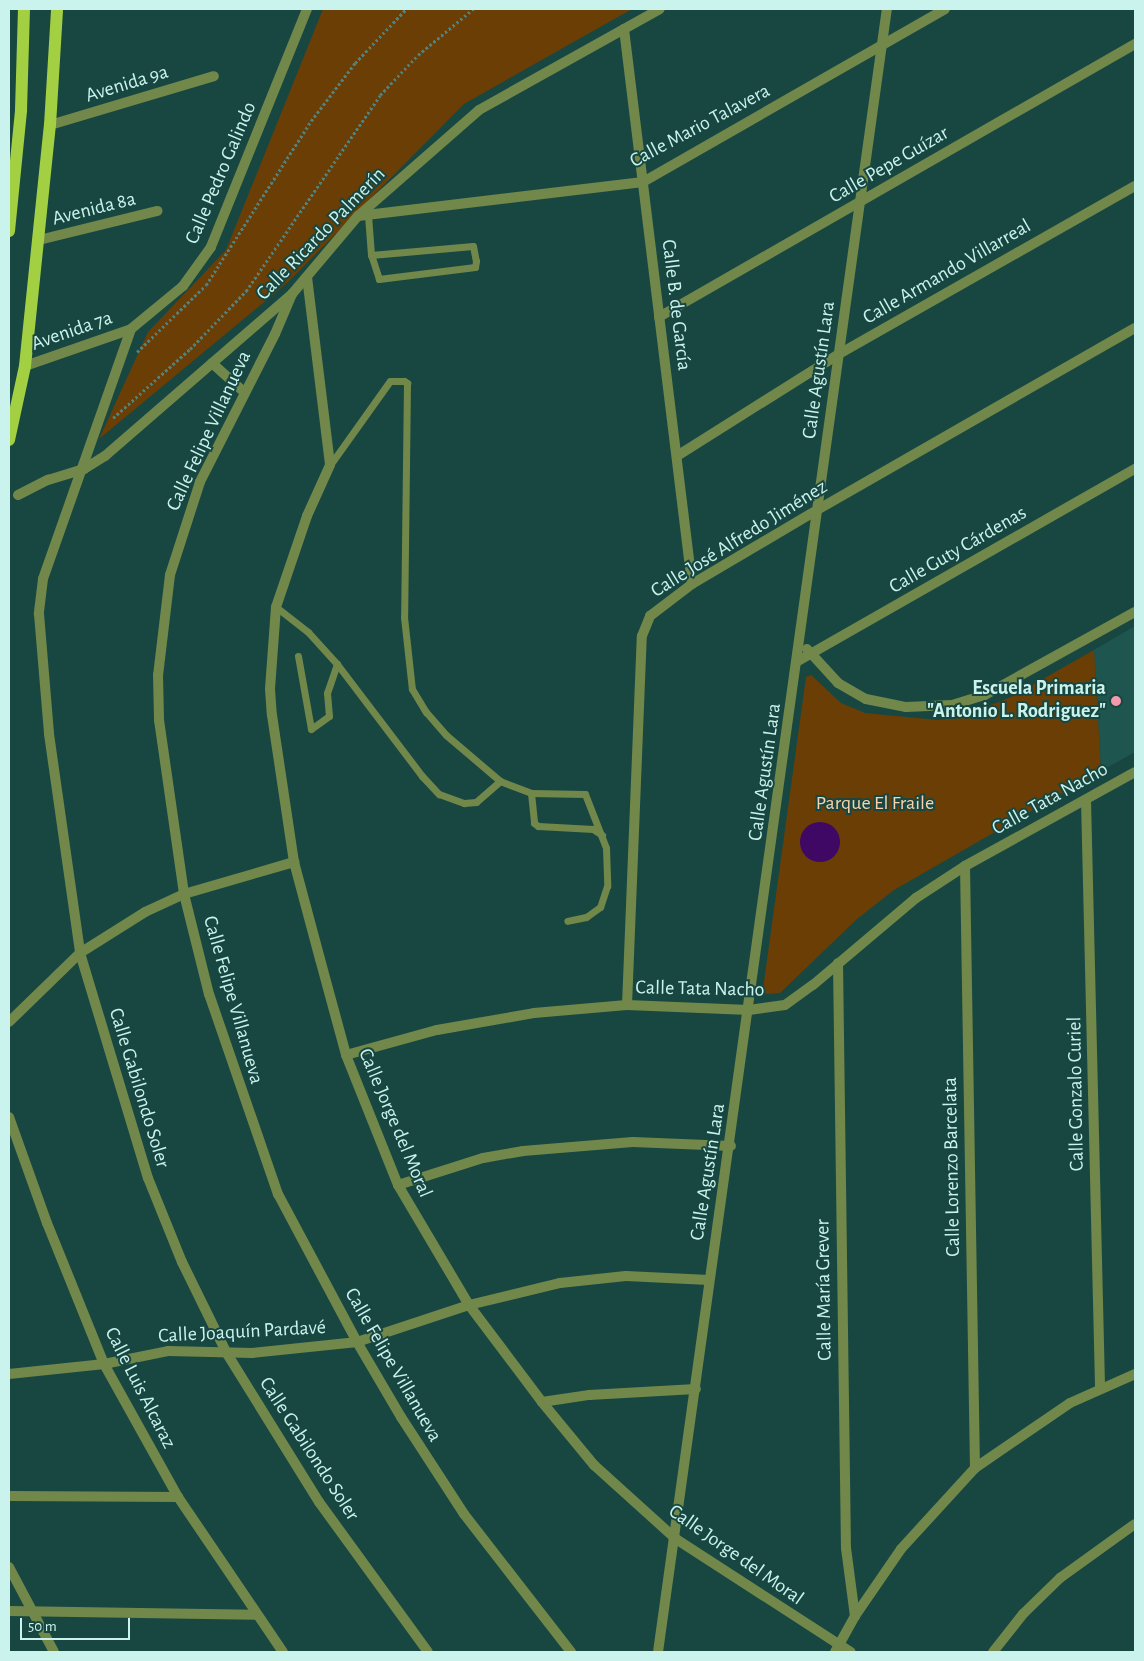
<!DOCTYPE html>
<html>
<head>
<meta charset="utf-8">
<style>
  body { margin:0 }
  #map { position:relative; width:1144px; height:1661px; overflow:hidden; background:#184742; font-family:"Alegreya Sans",sans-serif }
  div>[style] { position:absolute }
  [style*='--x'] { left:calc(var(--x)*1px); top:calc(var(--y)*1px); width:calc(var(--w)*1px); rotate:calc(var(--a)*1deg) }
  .built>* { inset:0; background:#1e554f }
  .green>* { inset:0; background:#6a3e04 }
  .water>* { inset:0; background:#3f0864 }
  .round { border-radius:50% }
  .path>* { height:2.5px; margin-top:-1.25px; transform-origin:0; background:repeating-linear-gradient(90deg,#54817b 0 2.5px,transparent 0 5px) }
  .service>* { height:7px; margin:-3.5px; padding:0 3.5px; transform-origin:3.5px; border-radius:3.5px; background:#71884a }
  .minor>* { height:10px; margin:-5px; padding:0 5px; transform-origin:5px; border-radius:5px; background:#71884a }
  .primary>* { height:12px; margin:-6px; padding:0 6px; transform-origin:6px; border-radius:6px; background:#a3d043 }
  .dots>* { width:14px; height:14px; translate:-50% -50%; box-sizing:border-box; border:2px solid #184742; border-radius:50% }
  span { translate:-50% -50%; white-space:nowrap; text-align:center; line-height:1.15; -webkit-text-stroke:4px #184742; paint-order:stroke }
  .street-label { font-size:20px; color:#cbf3ed }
  .poi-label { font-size:20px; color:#cbf3ed; font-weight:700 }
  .right { translate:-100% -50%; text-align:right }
  .park-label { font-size:20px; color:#fbd2ab }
  .frame { position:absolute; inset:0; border:10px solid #cbf3ed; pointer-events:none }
  .scale { position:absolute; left:20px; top:1618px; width:110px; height:22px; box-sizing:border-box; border:2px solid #cbf3ed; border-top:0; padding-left:6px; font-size:15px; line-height:18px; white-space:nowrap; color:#cbf3ed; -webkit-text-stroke:4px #184742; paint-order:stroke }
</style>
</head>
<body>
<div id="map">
  <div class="built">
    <i style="clip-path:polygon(1135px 626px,1135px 752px,1101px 771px,1094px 650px)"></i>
  </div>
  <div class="green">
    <i style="clip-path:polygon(323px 9px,632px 9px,464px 104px,287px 283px,99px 439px,148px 332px,226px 250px)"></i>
    <i style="clip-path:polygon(1094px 650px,1101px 771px,894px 890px,857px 919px,780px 993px,766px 994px,763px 989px,806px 677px,811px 675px,841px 703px,865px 713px,938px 720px,961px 717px,1011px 697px)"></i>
  </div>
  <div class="water">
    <i class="round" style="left:800px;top:822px;width:40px;height:40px"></i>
  </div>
  <div class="path">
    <i style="--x:137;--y:352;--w:96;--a:-44.2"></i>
    <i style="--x:206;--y:285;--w:195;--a:-57.4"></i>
    <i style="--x:311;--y:121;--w:73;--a:-52.8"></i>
    <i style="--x:355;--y:63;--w:74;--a:-46.6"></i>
    <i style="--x:113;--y:418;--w:103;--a:-41.9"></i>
    <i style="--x:190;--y:349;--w:81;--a:-46"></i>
    <i style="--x:246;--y:291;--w:237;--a:-55.6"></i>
    <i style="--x:380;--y:95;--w:55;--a:-46.5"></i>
    <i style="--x:418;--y:55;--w:72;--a:-39.9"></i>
  </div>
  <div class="service">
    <i style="--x:368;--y:215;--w:40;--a:85.7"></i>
    <i style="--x:371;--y:255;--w:102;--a:-5"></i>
    <i style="--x:473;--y:246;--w:15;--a:79"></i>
    <i style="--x:476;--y:261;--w:6;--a:99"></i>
    <i style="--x:475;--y:267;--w:97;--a:172.9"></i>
    <i style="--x:379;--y:279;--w:25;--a:-108"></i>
    <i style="--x:330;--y:465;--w:103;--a:-54.5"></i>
    <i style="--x:390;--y:381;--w:14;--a:0"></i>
    <i style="--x:404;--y:381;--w:4;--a:34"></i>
    <i style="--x:407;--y:383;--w:234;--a:90.7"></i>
    <i style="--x:404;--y:617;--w:72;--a:83.7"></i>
    <i style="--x:412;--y:689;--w:27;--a:59"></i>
    <i style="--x:426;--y:712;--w:30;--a:49"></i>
    <i style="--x:446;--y:735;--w:71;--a:40.4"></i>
    <i style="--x:500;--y:781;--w:33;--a:21"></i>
    <i style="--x:531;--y:793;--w:30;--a:84"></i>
    <i style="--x:534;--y:823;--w:5;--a:37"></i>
    <i style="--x:538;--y:826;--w:55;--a:3.1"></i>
    <i style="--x:593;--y:829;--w:11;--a:34"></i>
    <i style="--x:276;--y:607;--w:41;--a:38"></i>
    <i style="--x:308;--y:632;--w:43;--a:47.8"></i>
    <i style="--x:337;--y:664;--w:141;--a:52.8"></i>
    <i style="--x:422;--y:776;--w:25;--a:47"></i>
    <i style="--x:439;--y:794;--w:27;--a:20"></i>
    <i style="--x:464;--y:803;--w:12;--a:-5"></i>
    <i style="--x:476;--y:802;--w:32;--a:-41"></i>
    <i style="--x:298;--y:656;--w:74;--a:79.9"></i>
    <i style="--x:311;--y:729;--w:22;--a:-36"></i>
    <i style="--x:329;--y:716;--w:23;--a:-95"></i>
    <i style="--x:327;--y:693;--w:31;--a:-71"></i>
    <i style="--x:531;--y:793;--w:54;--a:1.1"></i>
    <i style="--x:585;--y:794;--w:58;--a:68.7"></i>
    <i style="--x:606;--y:848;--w:38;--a:88"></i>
    <i style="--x:607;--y:886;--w:22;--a:108"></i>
    <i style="--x:600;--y:907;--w:17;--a:144"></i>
    <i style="--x:586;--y:917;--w:19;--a:168"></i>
  </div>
  <div class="minor">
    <i style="--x:307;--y:9;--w:257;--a:112"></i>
    <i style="--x:211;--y:247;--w:48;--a:125.7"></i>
    <i style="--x:183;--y:286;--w:67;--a:140.4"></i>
    <i style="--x:131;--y:329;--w:265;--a:109.4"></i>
    <i style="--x:43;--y:579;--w:35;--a:97"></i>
    <i style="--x:39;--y:614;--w:120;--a:85.2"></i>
    <i style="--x:49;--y:734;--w:221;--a:81.9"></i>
    <i style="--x:80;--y:953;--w:235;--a:73.2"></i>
    <i style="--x:148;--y:1178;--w:91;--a:68"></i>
    <i style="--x:182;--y:1262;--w:100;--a:63.9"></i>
    <i style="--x:226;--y:1352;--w:176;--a:58.2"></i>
    <i style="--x:319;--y:1502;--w:185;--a:54"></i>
    <i style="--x:624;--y:29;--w:559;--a:83.01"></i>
    <i style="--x:50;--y:125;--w:171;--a:-16.6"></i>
    <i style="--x:358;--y:216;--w:287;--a:-6.8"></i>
    <i style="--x:643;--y:182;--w:348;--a:-29.8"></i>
    <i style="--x:39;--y:240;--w:122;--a:-13.8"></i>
    <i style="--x:307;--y:277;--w:189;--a:83"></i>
    <i style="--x:330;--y:465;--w:56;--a:114.3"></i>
    <i style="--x:307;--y:516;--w:96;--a:108.8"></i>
    <i style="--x:276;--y:607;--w:82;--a:94.2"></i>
    <i style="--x:270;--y:689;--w:26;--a:86"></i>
    <i style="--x:272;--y:715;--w:149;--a:81.5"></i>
    <i style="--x:294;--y:862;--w:100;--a:75"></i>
    <i style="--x:320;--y:959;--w:99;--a:74.8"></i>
    <i style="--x:346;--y:1055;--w:140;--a:68.2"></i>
    <i style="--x:398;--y:1185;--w:139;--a:59.4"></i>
    <i style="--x:469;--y:1305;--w:121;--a:53"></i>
    <i style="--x:542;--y:1402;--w:82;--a:50.5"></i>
    <i style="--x:594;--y:1465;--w:110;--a:42.1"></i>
    <i style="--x:676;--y:1539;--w:208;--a:32.9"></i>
    <i style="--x:292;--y:294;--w:43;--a:113"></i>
    <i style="--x:275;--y:334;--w:166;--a:116.9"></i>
    <i style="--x:200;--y:482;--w:98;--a:107.9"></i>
    <i style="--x:170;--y:575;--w:101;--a:96.8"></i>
    <i style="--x:158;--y:675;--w:45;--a:88.7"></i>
    <i style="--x:159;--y:720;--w:176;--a:81.8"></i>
    <i style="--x:184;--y:894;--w:103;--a:76"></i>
    <i style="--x:209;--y:994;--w:212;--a:71"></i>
    <i style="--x:278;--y:1194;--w:168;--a:61.9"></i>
    <i style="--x:357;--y:1342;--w:87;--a:59.6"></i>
    <i style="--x:401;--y:1417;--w:116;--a:57"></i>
    <i style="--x:464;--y:1514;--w:175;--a:52.2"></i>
    <i style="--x:659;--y:317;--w:549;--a:-29.84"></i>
    <i style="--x:212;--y:363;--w:43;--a:42.2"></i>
    <i style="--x:25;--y:366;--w:112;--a:-19.2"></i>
    <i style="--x:677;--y:456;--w:191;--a:-32.2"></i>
    <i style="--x:839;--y:354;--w:340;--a:-29.6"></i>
    <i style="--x:18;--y:495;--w:34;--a:-27"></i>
    <i style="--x:48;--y:480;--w:38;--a:-17"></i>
    <i style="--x:84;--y:469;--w:25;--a:-32"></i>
    <i style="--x:105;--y:456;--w:247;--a:-40.9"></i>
    <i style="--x:292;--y:294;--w:102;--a:-49.8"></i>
    <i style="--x:358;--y:216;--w:161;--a:-41.2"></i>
    <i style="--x:479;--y:110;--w:207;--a:-29.2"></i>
    <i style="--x:807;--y:649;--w:46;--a:47.6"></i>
    <i style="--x:838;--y:683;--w:32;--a:30"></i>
    <i style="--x:866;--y:699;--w:41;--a:11.3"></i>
    <i style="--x:906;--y:707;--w:46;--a:-2.5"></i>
    <i style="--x:952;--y:705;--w:34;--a:-17"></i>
    <i style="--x:985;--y:695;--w:171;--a:-29"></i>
    <i style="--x:798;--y:661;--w:388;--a:-29.7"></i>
    <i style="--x:1086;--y:800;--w:587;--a:88.63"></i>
    <i style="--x:965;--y:866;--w:602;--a:89.05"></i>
    <i style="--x:838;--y:963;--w:585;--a:89.22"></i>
    <i style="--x:846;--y:1548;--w:69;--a:82.5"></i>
    <i style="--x:627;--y:1005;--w:369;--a:-87.7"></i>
    <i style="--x:642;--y:636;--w:22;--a:-68"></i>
    <i style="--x:650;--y:616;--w:53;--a:-37.3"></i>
    <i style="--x:692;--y:584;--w:145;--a:-30.6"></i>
    <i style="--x:817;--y:510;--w:366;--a:-29.8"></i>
    <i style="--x:9;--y:1022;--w:99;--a:-44.2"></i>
    <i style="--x:80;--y:953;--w:77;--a:-32.2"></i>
    <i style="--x:145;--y:912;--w:43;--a:-24.8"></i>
    <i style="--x:184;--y:894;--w:115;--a:-16.2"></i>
    <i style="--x:346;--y:1055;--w:94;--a:-15.4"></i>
    <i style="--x:437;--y:1030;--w:98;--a:-9.9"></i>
    <i style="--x:534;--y:1013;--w:93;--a:-4.9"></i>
    <i style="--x:627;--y:1005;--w:122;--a:2.3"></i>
    <i style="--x:749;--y:1010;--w:36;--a:-8"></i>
    <i style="--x:785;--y:1005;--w:34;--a:-36"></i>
    <i style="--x:813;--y:985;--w:135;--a:-40.2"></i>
    <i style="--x:916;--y:898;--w:59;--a:-33.1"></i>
    <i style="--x:965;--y:866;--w:194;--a:-28.9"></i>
    <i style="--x:9;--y:1117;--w:113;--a:70.3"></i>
    <i style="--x:47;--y:1223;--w:152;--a:68"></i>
    <i style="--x:104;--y:1364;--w:152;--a:60.9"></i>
    <i style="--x:178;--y:1497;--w:187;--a:55.9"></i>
    <i style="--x:398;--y:1185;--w:89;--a:-17.6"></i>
    <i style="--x:483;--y:1158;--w:41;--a:-9.9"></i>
    <i style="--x:523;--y:1151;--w:110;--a:-4.7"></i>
    <i style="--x:633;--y:1142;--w:98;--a:2.3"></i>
    <i style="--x:9;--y:1374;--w:96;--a:-6"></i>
    <i style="--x:104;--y:1364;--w:65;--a:-11.5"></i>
    <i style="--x:168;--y:1351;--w:84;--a:1.4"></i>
    <i style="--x:252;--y:1353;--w:106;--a:-6"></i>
    <i style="--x:357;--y:1342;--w:118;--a:-18.3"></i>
    <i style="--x:469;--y:1305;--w:94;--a:-13.6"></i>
    <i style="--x:560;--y:1283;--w:66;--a:-6.1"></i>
    <i style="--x:626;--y:1276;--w:83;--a:2.8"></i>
    <i style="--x:542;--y:1402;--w:48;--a:-8.5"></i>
    <i style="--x:589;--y:1395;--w:107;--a:-3.2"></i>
    <i style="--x:9;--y:1496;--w:169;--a:0.3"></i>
    <i style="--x:9;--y:1567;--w:96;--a:62.1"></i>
    <i style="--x:9;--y:1611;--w:246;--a:0.9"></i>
    <i style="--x:658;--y:1652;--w:1659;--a:-82.07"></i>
    <i style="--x:835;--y:1652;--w:41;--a:-60.9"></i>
    <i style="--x:855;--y:1616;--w:81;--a:-55.5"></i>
    <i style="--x:901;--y:1549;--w:110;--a:-47.6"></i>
    <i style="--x:975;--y:1468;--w:115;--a:-34.4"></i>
    <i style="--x:1070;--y:1403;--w:71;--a:-24"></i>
    <i style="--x:993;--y:1652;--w:48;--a:-51.7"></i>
    <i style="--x:1023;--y:1614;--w:52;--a:-44.2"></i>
    <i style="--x:1060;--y:1578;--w:92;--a:-35.8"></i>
  </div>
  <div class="primary">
    <i style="--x:9;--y:231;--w:122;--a:-84.3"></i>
    <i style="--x:21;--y:110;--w:101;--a:-88.3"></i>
    <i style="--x:9;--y:440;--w:76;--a:-77.8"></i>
    <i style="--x:25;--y:366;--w:242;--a:-84.1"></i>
    <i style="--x:50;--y:125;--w:116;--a:-86.5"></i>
  </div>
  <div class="dots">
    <i style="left:1116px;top:701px;background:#f29aad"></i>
  </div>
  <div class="street-label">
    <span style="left:127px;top:84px;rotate:-17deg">Avenida 9a</span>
    <span style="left:700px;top:126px;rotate:-28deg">Calle Mario Talavera</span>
    <span style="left:889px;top:165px;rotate:-30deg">Calle Pepe Guízar</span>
    <span style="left:221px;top:173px;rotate:-67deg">Calle Pedro Galindo</span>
    <span style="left:94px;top:209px;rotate:-14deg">Avenida 8a</span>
    <span style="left:321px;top:234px;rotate:-46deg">Calle Ricardo Palmerín</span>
    <span style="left:947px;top:272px;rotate:-30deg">Calle Armando Villarreal</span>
    <span style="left:676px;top:305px;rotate:83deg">Calle B. de García</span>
    <span style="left:72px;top:331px;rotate:-19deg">Avenida 7a</span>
    <span style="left:819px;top:370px;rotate:-82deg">Calle Agustín Lara</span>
    <span style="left:209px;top:431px;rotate:-65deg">Calle Felipe Villanueva</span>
    <span style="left:739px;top:539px;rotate:-32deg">Calle José Alfredo Jiménez</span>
    <span style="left:958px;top:550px;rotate:-30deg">Calle Guty Cárdenas</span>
    <span style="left:765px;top:772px;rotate:-82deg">Calle Agustín Lara</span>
    <span style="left:1050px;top:799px;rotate:-29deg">Calle Tata Nacho</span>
    <span style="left:700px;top:989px;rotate:1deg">Calle Tata Nacho</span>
    <span style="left:233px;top:1000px;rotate:74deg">Calle Felipe Villanueva</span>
    <span style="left:139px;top:1088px;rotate:73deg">Calle Gabilondo Soler</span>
    <span style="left:1076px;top:1094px;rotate:-91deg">Calle Gonzalo Curiel</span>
    <span style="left:395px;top:1123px;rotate:67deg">Calle Jorge del Moral</span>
    <span style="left:952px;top:1167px;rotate:-91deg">Calle Lorenzo Barcelata</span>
    <span style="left:708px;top:1172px;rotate:-81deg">Calle Agustín Lara</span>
    <span style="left:824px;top:1290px;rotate:-91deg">Calle María Grever</span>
    <span style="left:242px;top:1332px;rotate:-3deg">Calle Joaquín Pardavé</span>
    <span style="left:393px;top:1365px;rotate:60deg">Calle Felipe Villanueva</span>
    <span style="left:140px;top:1388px;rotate:63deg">Calle Luis Alcaraz</span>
    <span style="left:309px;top:1449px;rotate:57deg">Calle Gabilondo Soler</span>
    <span style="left:736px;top:1555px;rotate:35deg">Calle Jorge del Moral</span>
  </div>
  <div class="poi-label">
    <span class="right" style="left:1106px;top:700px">Escuela Primaria<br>"Antonio L. Rodriguez"</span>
  </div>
  <div class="park-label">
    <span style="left:875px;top:803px">Parque El Fraile</span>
  </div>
  <div class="frame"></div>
  <div class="scale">50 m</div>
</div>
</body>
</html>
